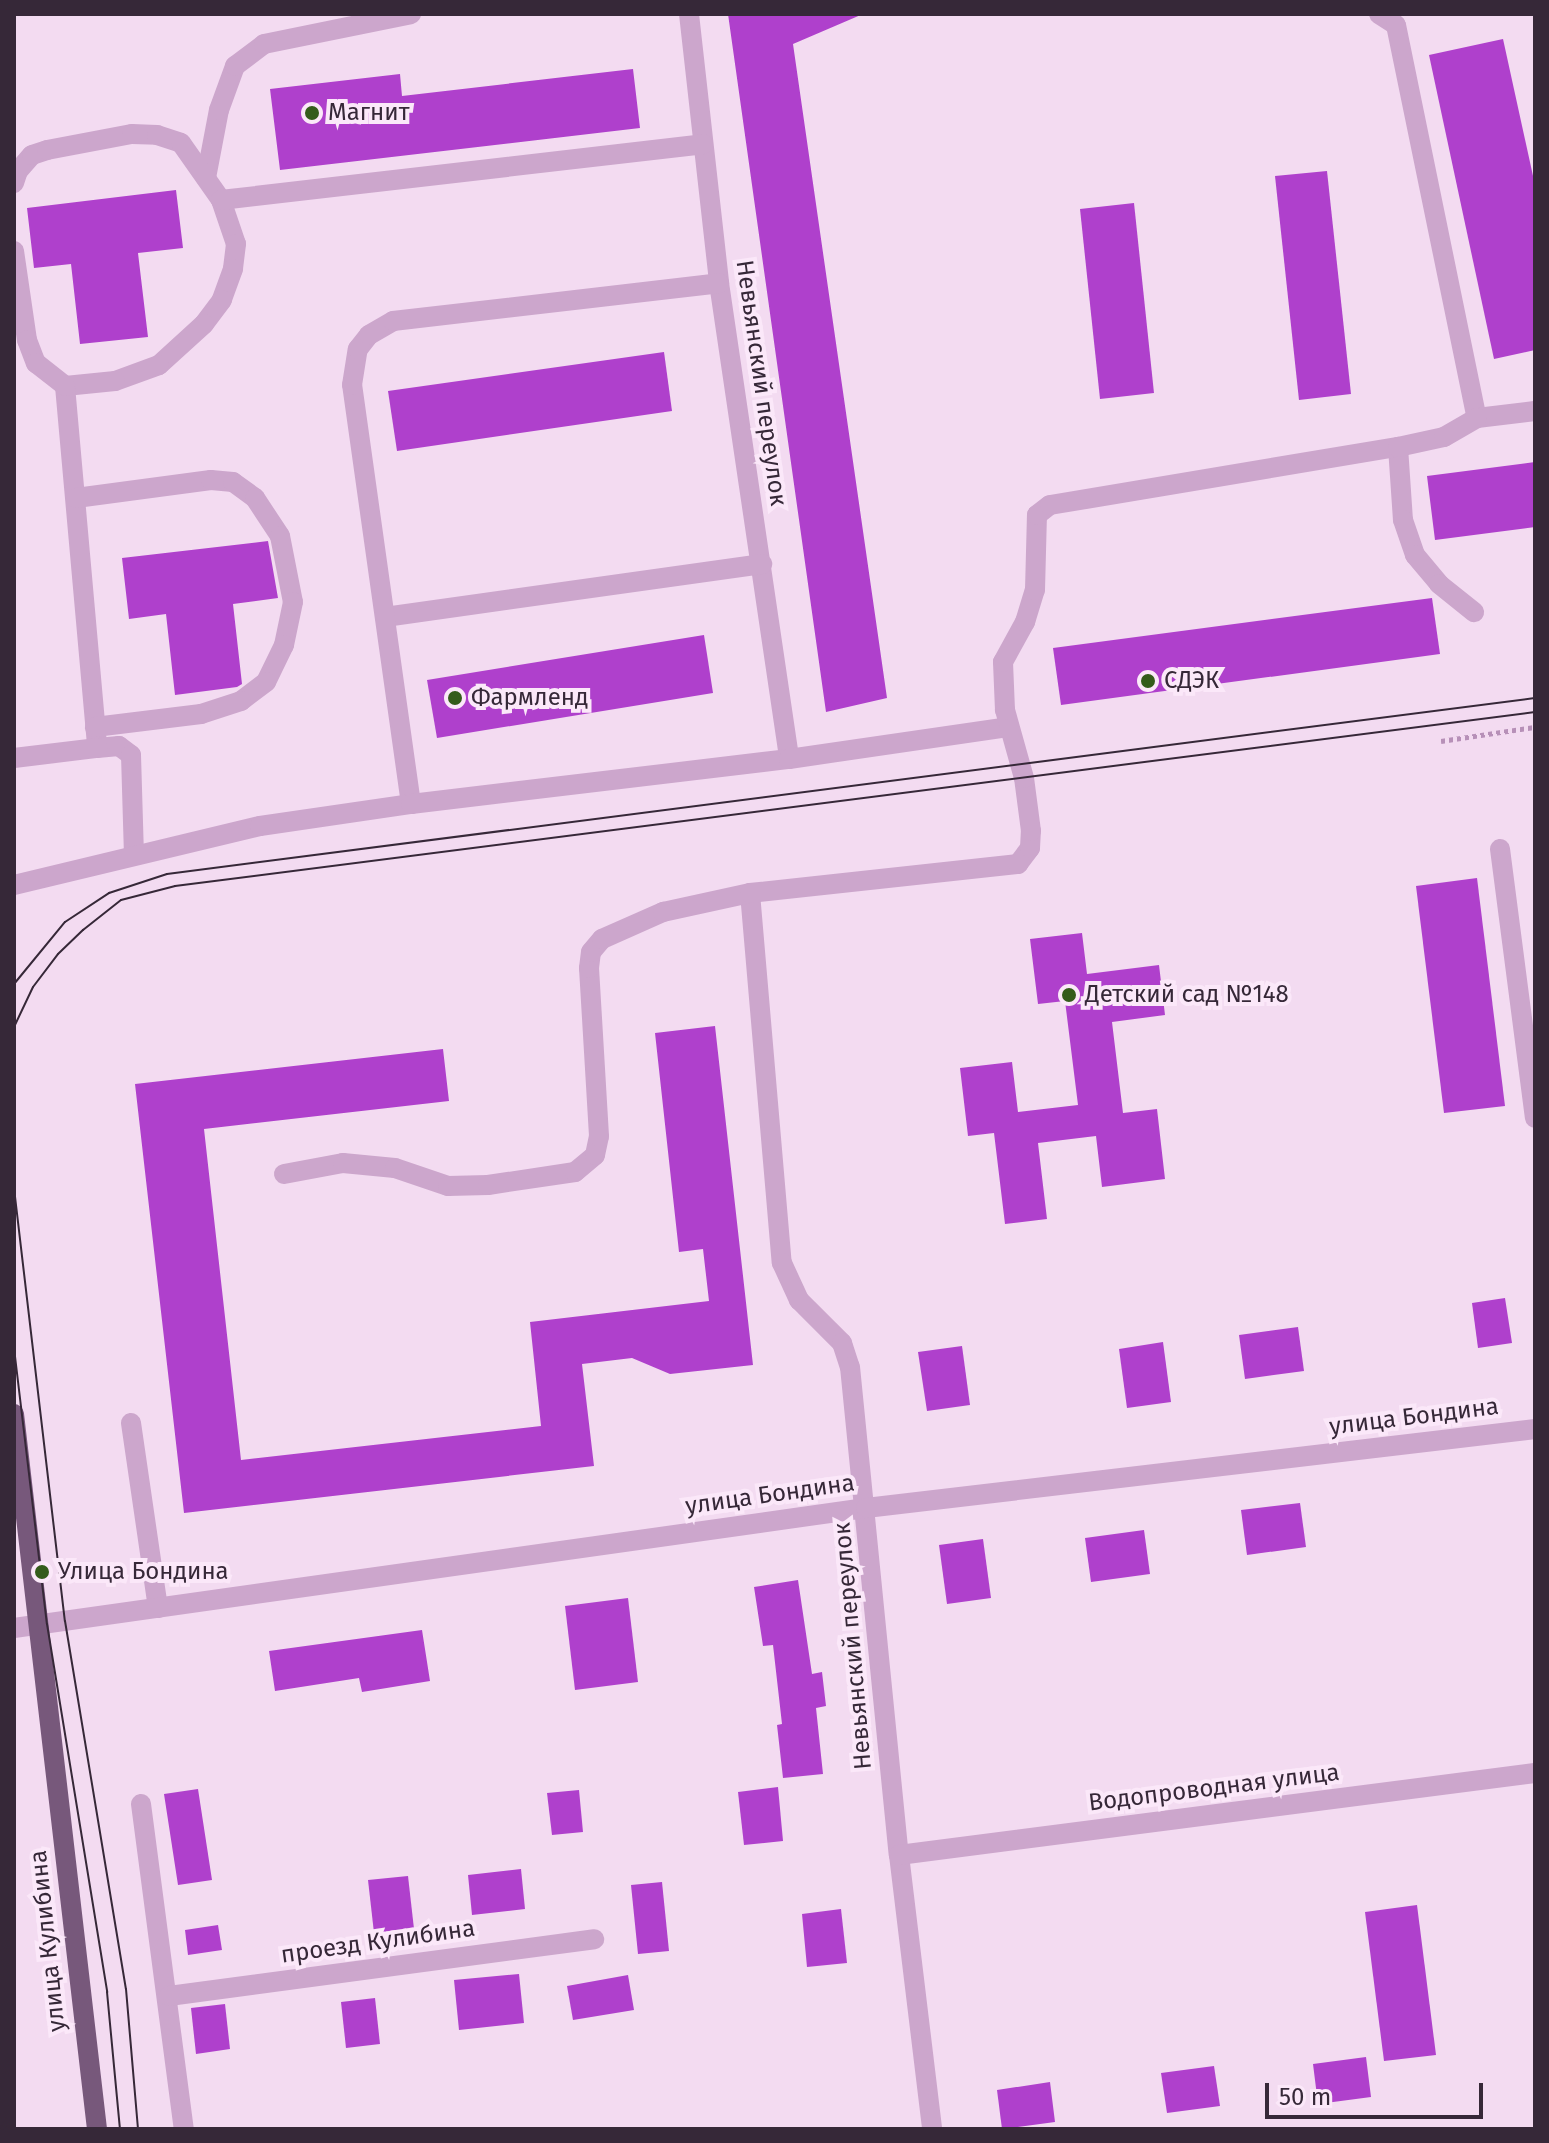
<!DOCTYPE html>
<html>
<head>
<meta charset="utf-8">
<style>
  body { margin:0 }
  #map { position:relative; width:1549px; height:2143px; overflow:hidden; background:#f3dbf1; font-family:"Fira Sans",sans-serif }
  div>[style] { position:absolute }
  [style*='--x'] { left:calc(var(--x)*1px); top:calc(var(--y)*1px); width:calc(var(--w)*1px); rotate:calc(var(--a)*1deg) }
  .building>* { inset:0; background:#af40cc }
  .path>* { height:5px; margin-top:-2.5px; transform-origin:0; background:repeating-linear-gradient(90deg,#b790b8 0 4px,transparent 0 8px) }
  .minor>* { height:20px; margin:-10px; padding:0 10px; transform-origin:10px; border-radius:10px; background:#cca6cc }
  .major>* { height:20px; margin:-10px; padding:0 10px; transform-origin:10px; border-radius:10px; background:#77587b }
  .tram>* { height:2px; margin:-1px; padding:0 1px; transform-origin:1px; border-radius:1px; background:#362838 }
  .dots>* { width:22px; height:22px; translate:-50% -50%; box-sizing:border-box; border:4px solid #fbe8f9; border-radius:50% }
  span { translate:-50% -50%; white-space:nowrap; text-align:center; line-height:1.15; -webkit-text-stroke:8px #fbe8f9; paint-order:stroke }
  .poi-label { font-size:24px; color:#362838 }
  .left { translate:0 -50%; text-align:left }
  .street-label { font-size:24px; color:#362838 }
  .frame { position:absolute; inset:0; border:16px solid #362838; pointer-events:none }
  .scale { position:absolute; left:1265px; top:2083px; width:218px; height:36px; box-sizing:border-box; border:4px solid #362838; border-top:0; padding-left:10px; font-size:24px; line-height:28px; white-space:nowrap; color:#362838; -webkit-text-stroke:6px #fbe8f9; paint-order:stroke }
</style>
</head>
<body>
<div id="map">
  <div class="building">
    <i style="clip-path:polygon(728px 14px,863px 14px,793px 44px,887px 698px,826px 712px)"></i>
    <i style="clip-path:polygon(1503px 39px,1535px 185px,1535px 350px,1494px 359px,1429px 55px)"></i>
    <i style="clip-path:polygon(633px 69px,640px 128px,280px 170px,270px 89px,400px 74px,402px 96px)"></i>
    <i style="clip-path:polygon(1327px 171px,1351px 394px,1299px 400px,1275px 176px)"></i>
    <i style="clip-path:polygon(176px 190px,183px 248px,138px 253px,148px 337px,80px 344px,71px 264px,34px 268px,27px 208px)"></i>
    <i style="clip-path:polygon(1134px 203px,1154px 393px,1100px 399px,1080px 209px)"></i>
    <i style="clip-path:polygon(664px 352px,672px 411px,397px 451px,388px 391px)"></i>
    <i style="clip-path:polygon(1535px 462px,1535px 527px,1435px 540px,1427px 476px)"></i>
    <i style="clip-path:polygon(268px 541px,278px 598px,233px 604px,242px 684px,237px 687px,175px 695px,166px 614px,129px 619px,122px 558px)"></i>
    <i style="clip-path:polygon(1432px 598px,1440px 654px,1061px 705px,1053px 648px)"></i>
    <i style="clip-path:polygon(704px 635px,713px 693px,437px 738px,427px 680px)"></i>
    <i style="clip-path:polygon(1477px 878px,1505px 1106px,1444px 1113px,1416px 886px)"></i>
    <i style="clip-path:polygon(1082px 933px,1087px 974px,1159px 965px,1165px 1015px,1112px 1022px,1123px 1113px,1157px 1109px,1165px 1179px,1102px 1187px,1096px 1136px,1038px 1143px,1047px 1219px,1005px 1224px,994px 1133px,968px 1136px,960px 1068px,1012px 1062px,1018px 1112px,1078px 1105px,1065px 1001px,1038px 1004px,1030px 939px)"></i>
    <i style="clip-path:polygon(715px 1026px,753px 1365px,670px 1374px,632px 1358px,582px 1364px,594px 1466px,184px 1513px,135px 1084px,443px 1049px,449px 1101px,204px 1129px,241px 1460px,541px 1426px,530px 1322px,709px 1301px,703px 1249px,679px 1252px,655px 1033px)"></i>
    <i style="clip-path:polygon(1505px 1298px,1512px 1343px,1478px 1348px,1472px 1303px)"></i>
    <i style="clip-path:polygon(1298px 1327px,1304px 1371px,1245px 1379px,1239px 1335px)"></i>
    <i style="clip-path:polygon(1163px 1342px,1171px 1402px,1127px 1408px,1119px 1349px)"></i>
    <i style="clip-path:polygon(962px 1346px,970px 1405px,927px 1411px,918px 1352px)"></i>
    <i style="clip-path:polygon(1300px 1503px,1306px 1547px,1247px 1555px,1241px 1510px)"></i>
    <i style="clip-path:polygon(1144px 1530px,1150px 1574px,1091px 1582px,1085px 1538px)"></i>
    <i style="clip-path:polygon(983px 1539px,991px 1598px,947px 1604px,939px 1545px)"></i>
    <i style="clip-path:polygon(798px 1580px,812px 1674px,822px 1672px,826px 1706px,816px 1708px,823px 1774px,783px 1778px,777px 1725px,782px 1724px,773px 1645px,763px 1646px,754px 1587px)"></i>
    <i style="clip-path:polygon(628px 1598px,638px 1682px,575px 1690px,565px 1606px)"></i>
    <i style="clip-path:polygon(422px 1630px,430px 1681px,362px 1692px,359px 1678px,275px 1691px,269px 1651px)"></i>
    <i style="clip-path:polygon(778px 1787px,783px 1841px,744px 1845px,738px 1792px)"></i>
    <i style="clip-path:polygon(198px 1789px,212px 1880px,178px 1885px,164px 1794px)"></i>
    <i style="clip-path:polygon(579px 1790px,583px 1832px,552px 1835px,547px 1793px)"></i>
    <i style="clip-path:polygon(521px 1869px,525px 1909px,472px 1915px,468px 1875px)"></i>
    <i style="clip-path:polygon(408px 1876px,414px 1929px,374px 1933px,368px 1880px)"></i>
    <i style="clip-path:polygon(662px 1882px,669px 1951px,638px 1954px,631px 1885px)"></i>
    <i style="clip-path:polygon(1417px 1905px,1436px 2055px,1384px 2061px,1365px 1912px)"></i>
    <i style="clip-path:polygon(841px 1909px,847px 1963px,807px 1967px,802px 1914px)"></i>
    <i style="clip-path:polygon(218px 1925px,222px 1950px,188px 1955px,185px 1930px)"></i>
    <i style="clip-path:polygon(519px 1974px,524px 2023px,459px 2030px,454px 1980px)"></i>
    <i style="clip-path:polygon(628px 1975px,634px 2010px,573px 2020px,567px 1986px)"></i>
    <i style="clip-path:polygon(375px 1998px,380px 2044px,346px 2048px,341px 2002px)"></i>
    <i style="clip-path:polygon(225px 2004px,230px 2049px,196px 2054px,191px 2008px)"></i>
    <i style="clip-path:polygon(1366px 2057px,1371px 2097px,1318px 2104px,1313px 2064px)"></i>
    <i style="clip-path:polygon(1214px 2066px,1220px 2106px,1167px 2113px,1161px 2073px)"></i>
    <i style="clip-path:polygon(1050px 2082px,1055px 2122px,1002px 2129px,997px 2090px)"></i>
  </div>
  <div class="path">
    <i style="--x:1441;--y:741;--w:95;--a:-8.5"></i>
  </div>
  <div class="minor">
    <i style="--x:689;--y:14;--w:271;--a:83.6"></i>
    <i style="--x:719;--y:283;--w:481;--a:81.6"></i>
    <i style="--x:1379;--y:14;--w:20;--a:33"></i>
    <i style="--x:1396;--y:25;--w:401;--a:78.4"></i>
    <i style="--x:1477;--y:418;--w:58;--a:-6.9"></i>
    <i style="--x:206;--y:178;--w:69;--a:-79.2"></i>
    <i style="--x:219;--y:110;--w:47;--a:-70"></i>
    <i style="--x:235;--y:66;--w:36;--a:-37"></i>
    <i style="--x:264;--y:44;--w:150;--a:-11.5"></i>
    <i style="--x:14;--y:183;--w:13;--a:-72"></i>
    <i style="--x:18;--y:171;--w:21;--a:-49"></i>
    <i style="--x:32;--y:155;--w:16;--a:-18"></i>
    <i style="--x:47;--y:150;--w:86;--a:-10.7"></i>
    <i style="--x:132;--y:134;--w:25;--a:2"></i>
    <i style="--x:157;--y:135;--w:25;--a:18"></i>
    <i style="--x:181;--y:143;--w:70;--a:54.9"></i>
    <i style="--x:221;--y:200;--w:46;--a:71.2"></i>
    <i style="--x:236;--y:244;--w:25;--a:97"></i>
    <i style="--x:233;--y:269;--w:33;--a:110"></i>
    <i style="--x:222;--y:300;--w:30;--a:127"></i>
    <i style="--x:204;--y:324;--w:61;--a:137.7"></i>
    <i style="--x:159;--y:365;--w:47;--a:160"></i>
    <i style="--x:115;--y:381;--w:50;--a:174.3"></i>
    <i style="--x:65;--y:386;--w:363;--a:84.9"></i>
    <i style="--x:97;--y:748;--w:22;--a:-5"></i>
    <i style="--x:119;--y:746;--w:15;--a:37"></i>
    <i style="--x:131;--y:755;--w:100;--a:88.3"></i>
    <i style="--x:221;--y:200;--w:485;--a:-6.6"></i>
    <i style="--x:14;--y:251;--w:90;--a:81.7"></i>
    <i style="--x:27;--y:340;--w:25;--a:69"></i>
    <i style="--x:36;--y:363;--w:37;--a:38"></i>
    <i style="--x:1398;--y:447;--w:73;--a:86.1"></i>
    <i style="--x:1403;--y:520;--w:37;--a:71"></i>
    <i style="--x:1415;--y:555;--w:38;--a:50"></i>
    <i style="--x:1439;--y:584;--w:45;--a:38.7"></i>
    <i style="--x:76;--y:498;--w:136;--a:-7.6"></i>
    <i style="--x:211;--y:480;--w:22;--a:5"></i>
    <i style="--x:233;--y:482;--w:27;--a:36"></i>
    <i style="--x:255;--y:498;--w:45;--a:56.7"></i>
    <i style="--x:280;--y:536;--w:67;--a:78.9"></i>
    <i style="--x:293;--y:602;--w:44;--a:101.8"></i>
    <i style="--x:284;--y:645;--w:41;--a:115.9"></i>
    <i style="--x:266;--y:682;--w:31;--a:143"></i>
    <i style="--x:241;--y:701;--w:42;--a:162"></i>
    <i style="--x:201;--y:714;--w:107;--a:173"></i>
    <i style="--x:385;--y:617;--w:381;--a:-8"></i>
    <i style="--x:14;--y:758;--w:84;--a:-6.9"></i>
    <i style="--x:411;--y:804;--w:423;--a:-98"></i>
    <i style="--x:352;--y:385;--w:36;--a:-81"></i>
    <i style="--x:358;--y:349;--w:18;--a:-52"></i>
    <i style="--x:369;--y:335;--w:28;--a:-30"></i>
    <i style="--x:393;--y:321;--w:328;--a:-6.6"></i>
    <i style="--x:1500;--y:849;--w:271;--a:82.6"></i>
    <i style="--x:14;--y:885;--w:253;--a:-13.5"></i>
    <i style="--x:260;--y:826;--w:153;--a:-8.3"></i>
    <i style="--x:411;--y:804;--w:381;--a:-6.8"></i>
    <i style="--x:789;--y:759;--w:221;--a:-8.3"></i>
    <i style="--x:750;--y:893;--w:371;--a:85.1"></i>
    <i style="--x:782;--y:1263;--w:41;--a:65.3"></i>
    <i style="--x:799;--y:1300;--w:61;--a:45"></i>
    <i style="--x:842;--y:1343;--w:25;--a:72"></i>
    <i style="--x:850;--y:1367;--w:490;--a:84.3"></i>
    <i style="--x:899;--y:1855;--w:276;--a:83.1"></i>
    <i style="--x:284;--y:1174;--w:60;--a:-10.6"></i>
    <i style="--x:343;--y:1163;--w:52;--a:5.5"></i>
    <i style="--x:395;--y:1168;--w:56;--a:18.8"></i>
    <i style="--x:448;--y:1186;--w:40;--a:-1.4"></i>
    <i style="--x:488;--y:1185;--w:88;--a:-8.5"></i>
    <i style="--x:575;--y:1172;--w:26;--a:-40"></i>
    <i style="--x:595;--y:1155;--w:19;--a:-78"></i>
    <i style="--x:599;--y:1136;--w:168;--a:-93.4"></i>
    <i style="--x:589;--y:968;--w:16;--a:-83"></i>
    <i style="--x:591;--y:952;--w:17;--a:-50"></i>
    <i style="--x:602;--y:939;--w:67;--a:-23.9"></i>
    <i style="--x:663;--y:912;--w:89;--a:-12.3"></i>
    <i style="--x:750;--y:893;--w:270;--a:-6.2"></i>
    <i style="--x:1018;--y:864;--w:20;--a:-53"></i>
    <i style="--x:1030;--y:848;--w:17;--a:-87"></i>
    <i style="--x:1031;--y:831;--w:53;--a:-97.5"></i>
    <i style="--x:1024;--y:778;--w:71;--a:-105.6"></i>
    <i style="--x:1005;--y:710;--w:48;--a:-92.4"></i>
    <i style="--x:1003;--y:662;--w:46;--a:-61.2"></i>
    <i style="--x:1025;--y:622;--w:34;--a:-73"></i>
    <i style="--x:1035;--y:590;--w:75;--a:-88.5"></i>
    <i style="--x:1037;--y:515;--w:16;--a:-38"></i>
    <i style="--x:1050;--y:505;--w:353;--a:-9.5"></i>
    <i style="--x:1398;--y:447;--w:47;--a:-12.3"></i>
    <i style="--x:1444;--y:437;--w:38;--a:-30"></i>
    <i style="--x:131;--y:1423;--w:187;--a:81.7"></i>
    <i style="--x:14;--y:1628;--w:860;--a:-8.02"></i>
    <i style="--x:866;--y:1508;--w:674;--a:-6.73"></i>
    <i style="--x:141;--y:1804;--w:328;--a:82.5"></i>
    <i style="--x:899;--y:1855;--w:641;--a:-7.35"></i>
    <i style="--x:169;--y:1996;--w:429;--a:-7.6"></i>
  </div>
  <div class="major">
    <i style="--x:14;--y:1414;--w:720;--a:83.38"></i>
  </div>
  <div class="tram">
    <i style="--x:14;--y:984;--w:80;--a:-50.6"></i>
    <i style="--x:65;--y:922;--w:53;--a:-33.4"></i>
    <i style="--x:109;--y:893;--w:61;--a:-18.1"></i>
    <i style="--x:167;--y:874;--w:1379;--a:-7.33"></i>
    <i style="--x:14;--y:1027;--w:44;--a:-64.6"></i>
    <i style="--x:33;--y:987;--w:41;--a:-52.9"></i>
    <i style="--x:58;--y:954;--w:35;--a:-44"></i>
    <i style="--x:83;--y:930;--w:48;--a:-38.3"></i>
    <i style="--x:121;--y:900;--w:56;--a:-14.5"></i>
    <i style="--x:175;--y:886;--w:1371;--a:-7.29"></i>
    <i style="--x:14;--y:1188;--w:436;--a:83.3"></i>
    <i style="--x:65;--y:1621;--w:373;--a:80.6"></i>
    <i style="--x:126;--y:1989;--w:141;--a:85.1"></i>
    <i style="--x:14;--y:1348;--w:278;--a:83.2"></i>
    <i style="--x:47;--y:1624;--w:373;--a:80.7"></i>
    <i style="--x:107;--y:1992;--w:138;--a:84.6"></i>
  </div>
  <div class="dots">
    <i style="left:312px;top:113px;background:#345c1b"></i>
    <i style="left:1148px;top:681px;background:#345c1b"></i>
    <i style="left:455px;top:698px;background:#345c1b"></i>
    <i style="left:1069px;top:995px;background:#345c1b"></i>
    <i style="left:42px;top:1572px;background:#345c1b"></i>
  </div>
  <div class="poi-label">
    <span class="left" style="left:328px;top:113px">Магнит</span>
    <span class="left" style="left:1164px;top:681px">СДЭК</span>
    <span class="left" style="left:471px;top:698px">Фармленд</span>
    <span class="left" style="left:1085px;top:995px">Детский сад №148</span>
    <span class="left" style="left:58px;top:1572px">Улица Бондина</span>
  </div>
  <div class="street-label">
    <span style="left:761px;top:383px;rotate:82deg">Невьянский переулок</span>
    <span style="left:1414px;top:1417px;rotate:-7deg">улица Бондина</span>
    <span style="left:770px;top:1495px;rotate:-8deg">улица Бондина</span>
    <span style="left:853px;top:1646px;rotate:-95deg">Невьянский переулок</span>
    <span style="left:1214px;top:1788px;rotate:-7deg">Водопроводная улица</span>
    <span style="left:48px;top:1941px;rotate:-96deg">улица Кулибина</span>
    <span style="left:378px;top:1942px;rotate:-8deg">проезд Кулибина</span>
  </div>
  <div class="frame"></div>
  <div class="scale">50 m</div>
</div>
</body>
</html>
